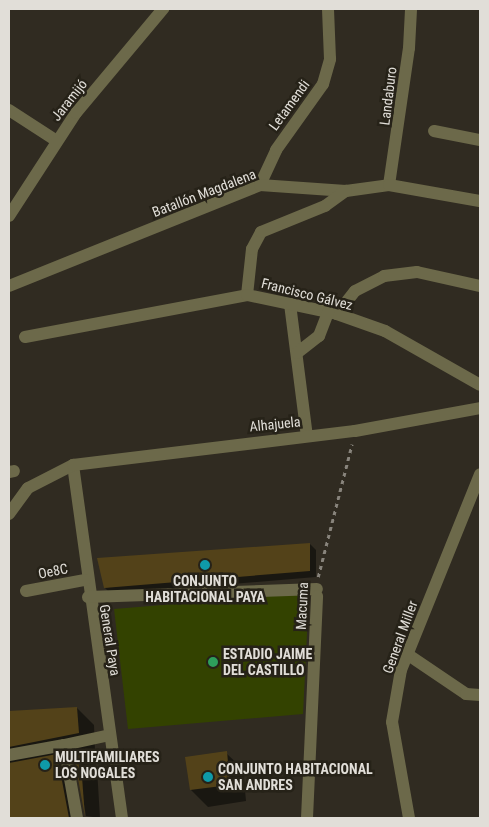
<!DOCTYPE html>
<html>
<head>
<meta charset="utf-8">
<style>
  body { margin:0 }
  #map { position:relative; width:489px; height:827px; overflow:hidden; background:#302b21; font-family:"Roboto Condensed",sans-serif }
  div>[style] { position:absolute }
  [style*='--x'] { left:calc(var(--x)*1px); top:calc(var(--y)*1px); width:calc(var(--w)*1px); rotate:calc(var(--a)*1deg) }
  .green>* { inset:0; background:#334200 }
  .shadow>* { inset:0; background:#0007 }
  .building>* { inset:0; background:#534219 }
  .path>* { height:2.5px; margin-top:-1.25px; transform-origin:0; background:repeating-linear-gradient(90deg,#88847c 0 4px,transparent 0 8px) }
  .minor>* { height:12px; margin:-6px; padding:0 6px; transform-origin:6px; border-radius:6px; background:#6c694a }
  .dots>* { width:14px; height:14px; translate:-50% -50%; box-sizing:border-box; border:2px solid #262218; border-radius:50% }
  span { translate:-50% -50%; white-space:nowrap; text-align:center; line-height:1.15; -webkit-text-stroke:5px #262218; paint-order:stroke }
  .street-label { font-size:14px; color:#e1ded8 }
  .poi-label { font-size:14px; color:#e1ded8; font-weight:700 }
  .left { translate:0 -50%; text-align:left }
  .frame { position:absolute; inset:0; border:10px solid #e1ded8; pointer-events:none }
</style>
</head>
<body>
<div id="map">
  <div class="green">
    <i style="clip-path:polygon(309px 593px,303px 714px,128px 729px,114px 609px)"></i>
  </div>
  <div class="shadow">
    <i style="clip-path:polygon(310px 544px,316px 550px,316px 577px,111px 594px,105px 588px)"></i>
    <i style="clip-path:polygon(77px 708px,94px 725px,95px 750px,81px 752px,97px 768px,100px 818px,86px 816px,75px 754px,58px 757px,74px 773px,82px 818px,9px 818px,9px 712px)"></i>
    <i style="clip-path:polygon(226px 753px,243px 769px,246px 801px,208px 807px,191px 790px)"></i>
  </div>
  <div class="building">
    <i style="clip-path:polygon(310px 543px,310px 571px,104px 588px,97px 558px)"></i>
    <i style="clip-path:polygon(77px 707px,79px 733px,9px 747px,9px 711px)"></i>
    <i style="clip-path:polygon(80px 750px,85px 817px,73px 751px)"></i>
    <i style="clip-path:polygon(227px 751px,230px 785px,190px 790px,185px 757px)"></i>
    <i style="clip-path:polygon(57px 754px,69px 818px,9px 818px,9px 763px)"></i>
  </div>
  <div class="path">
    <i style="--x:318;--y:577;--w:137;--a:-75.7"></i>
  </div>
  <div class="minor">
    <i style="--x:9;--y:110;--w:57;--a:32.9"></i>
    <i style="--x:434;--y:131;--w:47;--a:11.1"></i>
    <i style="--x:260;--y:185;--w:38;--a:-65"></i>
    <i style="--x:276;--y:150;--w:81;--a:-54.5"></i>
    <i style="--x:323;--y:84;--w:26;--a:-74"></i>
    <i style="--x:330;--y:59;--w:50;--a:-92.3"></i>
    <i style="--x:389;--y:185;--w:138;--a:-81.7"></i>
    <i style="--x:409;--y:48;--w:39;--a:-87"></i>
    <i style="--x:9;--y:216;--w:123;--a:-57"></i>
    <i style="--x:76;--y:113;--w:136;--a:-50.1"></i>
    <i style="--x:9;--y:286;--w:271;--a:-21.9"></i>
    <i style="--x:260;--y:185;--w:86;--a:4"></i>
    <i style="--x:346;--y:191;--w:43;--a:-7.9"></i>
    <i style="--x:389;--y:185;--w:92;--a:10"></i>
    <i style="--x:247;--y:295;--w:46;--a:-83.8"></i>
    <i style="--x:252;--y:249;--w:19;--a:-62"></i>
    <i style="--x:261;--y:232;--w:69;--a:-22.1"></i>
    <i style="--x:325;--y:206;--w:26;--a:-36"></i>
    <i style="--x:290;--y:304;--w:133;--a:82.7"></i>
    <i style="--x:337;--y:314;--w:29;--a:-52"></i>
    <i style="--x:355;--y:291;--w:33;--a:-27"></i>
    <i style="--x:384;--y:276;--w:33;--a:-7"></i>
    <i style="--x:417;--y:272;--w:65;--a:12.5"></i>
    <i style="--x:25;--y:337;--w:226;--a:-10.7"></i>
    <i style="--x:247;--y:295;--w:92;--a:11.9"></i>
    <i style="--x:337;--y:314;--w:51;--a:19.5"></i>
    <i style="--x:385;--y:331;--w:109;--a:29.6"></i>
    <i style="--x:297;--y:353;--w:28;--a:-38"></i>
    <i style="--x:319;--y:336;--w:26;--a:-69"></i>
    <i style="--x:73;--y:465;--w:356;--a:82.1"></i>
    <i style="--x:9;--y:472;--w:5;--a:-11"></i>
    <i style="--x:9;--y:514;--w:32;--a:-54"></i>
    <i style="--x:28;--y:488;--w:51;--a:-27.1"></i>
    <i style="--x:73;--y:465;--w:284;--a:-6.9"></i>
    <i style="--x:355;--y:431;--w:127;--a:-10.4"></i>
    <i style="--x:26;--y:591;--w:60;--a:-10.6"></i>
    <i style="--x:88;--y:597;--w:229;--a:-2"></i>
    <i style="--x:407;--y:654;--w:71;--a:34.1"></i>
    <i style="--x:466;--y:694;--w:14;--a:4"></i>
    <i style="--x:9;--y:755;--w:56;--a:-10.3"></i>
    <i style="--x:77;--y:818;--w:74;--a:-100.1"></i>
    <i style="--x:64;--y:745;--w:47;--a:-12.3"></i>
    <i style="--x:307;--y:818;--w:222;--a:-87.4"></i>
    <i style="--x:409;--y:818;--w:97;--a:-100"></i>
    <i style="--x:392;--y:722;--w:53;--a:-80.2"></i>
    <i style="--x:401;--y:670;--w:211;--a:-68"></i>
  </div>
  <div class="dots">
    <i style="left:205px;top:565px;background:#0f9aa8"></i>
    <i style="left:213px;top:662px;background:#2e9e5b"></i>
    <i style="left:45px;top:765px;background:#0f9aa8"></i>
    <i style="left:208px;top:777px;background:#0f9aa8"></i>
  </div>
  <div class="street-label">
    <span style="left:388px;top:96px;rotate:-83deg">Landaburo</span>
    <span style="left:69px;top:100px;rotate:-52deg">Jaramijó</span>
    <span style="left:289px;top:105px;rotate:-54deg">Letamendi</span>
    <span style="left:204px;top:193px;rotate:-21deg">Batallón Magdalena</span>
    <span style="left:307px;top:294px;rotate:14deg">Francisco Gálvez</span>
    <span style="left:275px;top:424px;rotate:-6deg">Alhajuela</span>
    <span style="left:53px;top:571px;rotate:-11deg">Oe8C</span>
    <span style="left:302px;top:606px;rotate:-87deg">Macuma</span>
    <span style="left:400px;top:637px;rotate:-70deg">General Miller</span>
    <span style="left:110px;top:640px;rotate:81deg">General Paya</span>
  </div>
  <div class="poi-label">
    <span style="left:205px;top:589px">CONJUNTO<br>HABITACIONAL PAYA</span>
    <span class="left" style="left:223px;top:662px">ESTADIO JAIME<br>DEL CASTILLO</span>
    <span class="left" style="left:55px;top:765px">MULTIFAMILIARES<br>LOS NOGALES</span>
    <span class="left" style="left:218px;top:777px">CONJUNTO HABITACIONAL<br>SAN ANDRES</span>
  </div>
  <div class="frame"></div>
</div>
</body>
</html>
